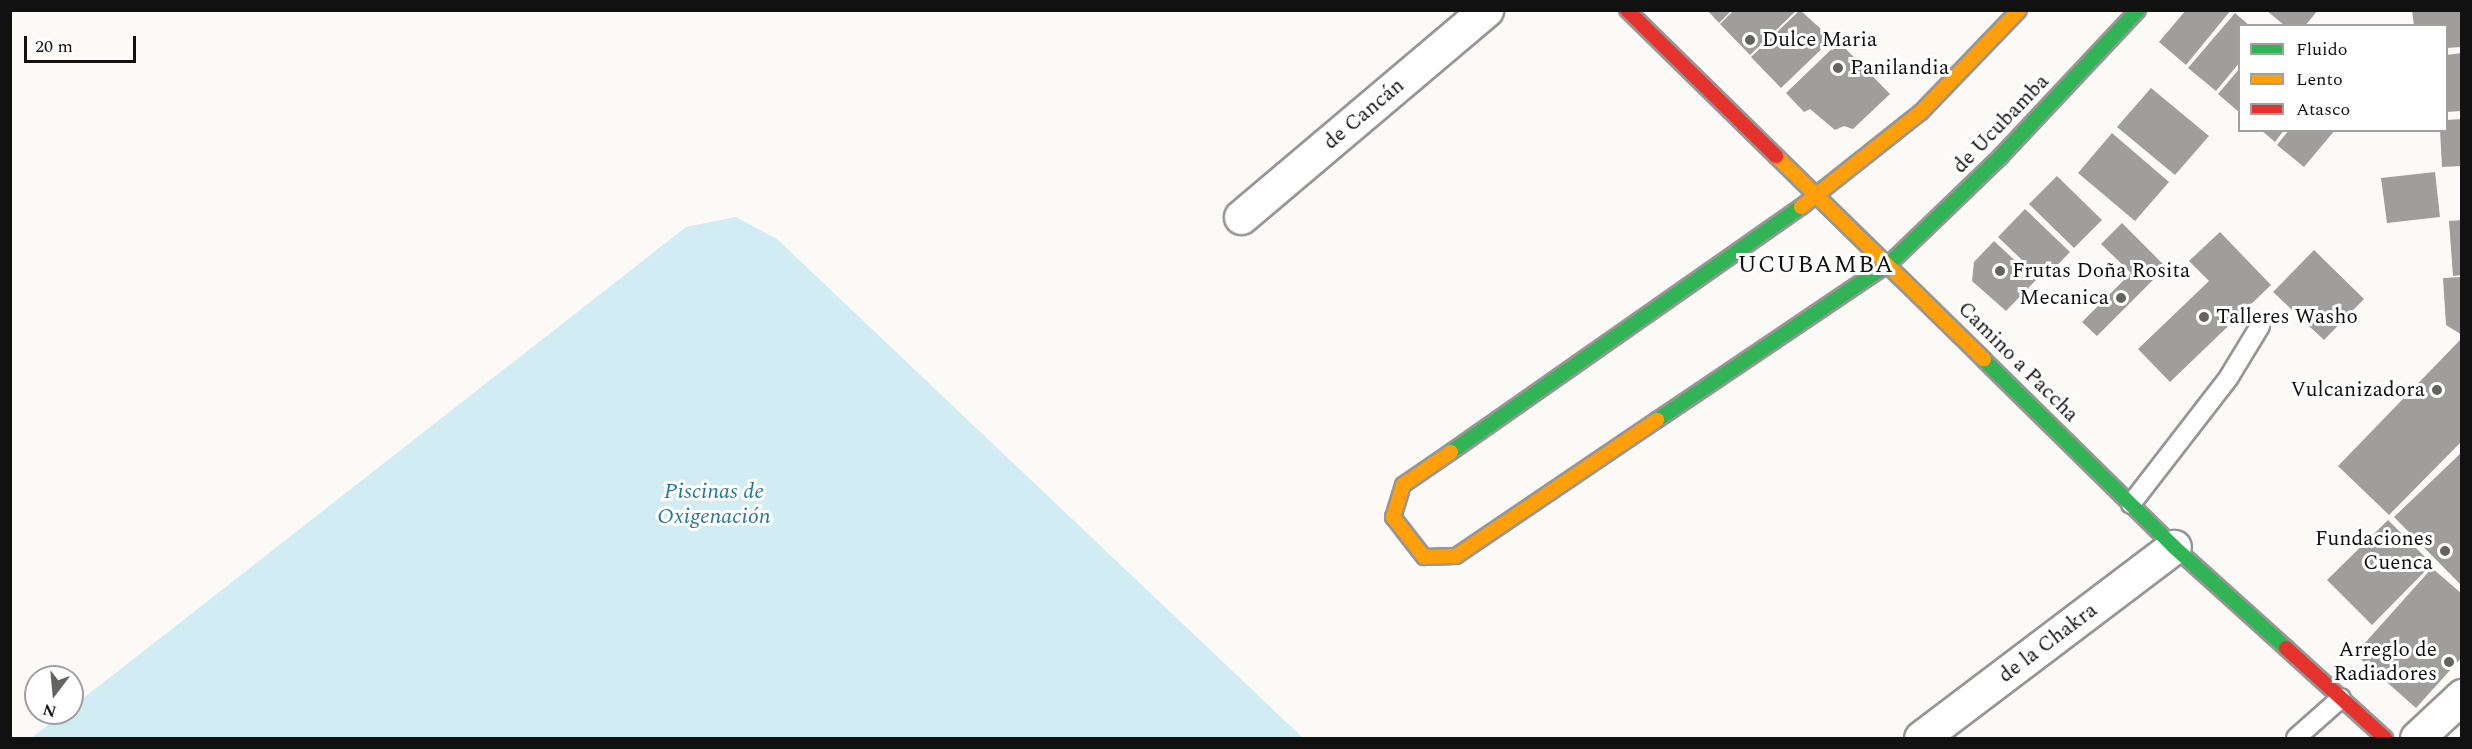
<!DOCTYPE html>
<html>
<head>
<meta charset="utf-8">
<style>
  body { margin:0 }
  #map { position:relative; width:2472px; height:749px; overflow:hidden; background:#fcfaf7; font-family:Spectral,serif }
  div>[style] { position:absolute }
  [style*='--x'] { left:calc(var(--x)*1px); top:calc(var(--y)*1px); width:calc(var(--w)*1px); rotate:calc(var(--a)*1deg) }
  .water>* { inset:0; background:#d1ecf3 }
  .building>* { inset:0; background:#a09e9c }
  .roads { filter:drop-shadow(2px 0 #979695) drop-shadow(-2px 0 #979695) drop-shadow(0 2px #979695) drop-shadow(0 -2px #979695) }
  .lane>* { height:18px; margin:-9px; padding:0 9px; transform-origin:9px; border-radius:9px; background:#fffefe }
  .street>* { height:33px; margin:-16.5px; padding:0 16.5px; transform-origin:16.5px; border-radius:16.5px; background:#fffefe }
  .fast>* { height:14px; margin:-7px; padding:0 7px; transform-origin:7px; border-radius:7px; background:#30b455 }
  .slow>* { height:14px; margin:-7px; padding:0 7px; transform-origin:7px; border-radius:7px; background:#ff9f0a }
  .jam>* { height:14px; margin:-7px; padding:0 7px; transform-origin:7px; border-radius:7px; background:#e5322d }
  .dots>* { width:16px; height:16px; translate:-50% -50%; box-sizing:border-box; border:3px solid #fff; border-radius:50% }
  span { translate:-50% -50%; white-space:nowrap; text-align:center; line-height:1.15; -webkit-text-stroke:6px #fff; paint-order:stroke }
  .poi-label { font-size:21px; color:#111 }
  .left { translate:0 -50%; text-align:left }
  .right { translate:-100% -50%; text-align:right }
  .street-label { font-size:21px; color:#111 }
  .water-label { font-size:22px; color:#257797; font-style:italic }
  .quarter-label { font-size:24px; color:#111; letter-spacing:1.5px }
  .frame { position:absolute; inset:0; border:12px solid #111; pointer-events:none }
  .legend { position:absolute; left:2238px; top:24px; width:210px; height:108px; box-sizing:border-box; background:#fff; border:2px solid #a0a0a0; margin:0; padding:8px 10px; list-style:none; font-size:18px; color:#111 }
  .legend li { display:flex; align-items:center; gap:12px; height:30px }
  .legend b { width:30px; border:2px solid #a0a0a0 }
  .north { position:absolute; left:24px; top:665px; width:60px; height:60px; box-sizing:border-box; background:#fff; border:2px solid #a0a0a0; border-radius:50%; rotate:196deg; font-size:16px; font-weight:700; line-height:24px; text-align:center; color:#111 }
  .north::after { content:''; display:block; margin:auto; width:21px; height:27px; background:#636362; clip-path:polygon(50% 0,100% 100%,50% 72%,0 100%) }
  .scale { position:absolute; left:24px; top:36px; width:112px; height:27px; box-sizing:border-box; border:3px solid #111; border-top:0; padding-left:8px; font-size:18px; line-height:21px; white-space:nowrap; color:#111; -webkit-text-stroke:4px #fff; paint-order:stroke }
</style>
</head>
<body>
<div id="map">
  <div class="water">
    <i style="clip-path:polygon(736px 217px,777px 239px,1303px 738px,31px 738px,64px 713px,72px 713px,72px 707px,686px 227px)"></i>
  </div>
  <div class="building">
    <i style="clip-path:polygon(1707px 10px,1732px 10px,1719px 23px)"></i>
    <i style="clip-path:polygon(1734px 10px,1797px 10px,1750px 55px,1720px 24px)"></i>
    <i style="clip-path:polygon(1800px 10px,1832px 39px,1781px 88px,1751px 57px)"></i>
    <i style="clip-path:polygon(2186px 10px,2231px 10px,2186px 65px,2159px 42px)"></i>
    <i style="clip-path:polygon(2266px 10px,2318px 10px,2305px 26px,2285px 26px)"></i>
    <i style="clip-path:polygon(2412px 10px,2462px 10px,2462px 47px,2446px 48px,2446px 26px,2414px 26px)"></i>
    <i style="clip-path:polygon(2235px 13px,2250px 26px,2240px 26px,2240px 62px,2216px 91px,2188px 68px)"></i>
    <i style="clip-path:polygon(1839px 42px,1890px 94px,1853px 129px,1844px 126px,1835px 130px,1810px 109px,1804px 112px,1786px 93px)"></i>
    <i style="clip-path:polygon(2462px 53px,2462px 111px,2446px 112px,2446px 55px)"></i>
    <i style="clip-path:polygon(2240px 68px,2240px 113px,2218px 94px)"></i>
    <i style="clip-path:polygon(2151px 88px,2209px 136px,2175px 175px,2117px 127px)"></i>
    <i style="clip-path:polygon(2462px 119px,2462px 166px,2442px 167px,2440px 130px,2446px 130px,2446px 120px)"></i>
    <i style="clip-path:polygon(2261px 130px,2284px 130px,2275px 142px)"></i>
    <i style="clip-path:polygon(2289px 130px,2335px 130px,2304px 167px,2277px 145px)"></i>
    <i style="clip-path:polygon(2112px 133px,2169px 182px,2135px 221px,2078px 173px)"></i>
    <i style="clip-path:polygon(2435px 172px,2440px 217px,2387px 223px,2381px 178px)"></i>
    <i style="clip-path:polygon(2057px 176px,2102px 220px,2074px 248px,2029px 204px)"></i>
    <i style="clip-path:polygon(2025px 209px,2070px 252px,2043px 280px,1998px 237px)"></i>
    <i style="clip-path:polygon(2462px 220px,2462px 275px,2453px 276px,2449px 221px)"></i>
    <i style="clip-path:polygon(2122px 223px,2166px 267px,2097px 336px,2082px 322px,2131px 273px,2101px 244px)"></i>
    <i style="clip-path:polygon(2220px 232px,2271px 285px,2170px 382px,2138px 349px,2209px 281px,2189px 261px)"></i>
    <i style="clip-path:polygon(1994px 241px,2036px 280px,2006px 311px,1972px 281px,1974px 262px)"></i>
    <i style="clip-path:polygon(2314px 250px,2364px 299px,2324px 340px,2273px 292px)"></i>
    <i style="clip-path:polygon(2462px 277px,2462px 335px,2446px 325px,2443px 278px)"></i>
    <i style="clip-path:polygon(2462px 338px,2462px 441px,2389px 515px,2338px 466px)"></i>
    <i style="clip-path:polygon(2462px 452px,2462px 586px,2394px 517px)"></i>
    <i style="clip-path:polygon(2388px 520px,2432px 564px,2372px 625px,2327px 580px)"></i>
    <i style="clip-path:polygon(2432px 568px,2462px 594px,2462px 657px,2416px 708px,2355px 654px)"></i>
  </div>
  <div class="roads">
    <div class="lane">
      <i style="--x:2131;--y:504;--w:160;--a:-52.3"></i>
      <i style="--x:2229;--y:377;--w:60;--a:-58.7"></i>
      <i style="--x:2296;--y:738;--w:60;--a:-41.6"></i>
    </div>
    <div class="street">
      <i style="--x:1241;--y:217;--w:321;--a:-40.2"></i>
      <i style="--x:1921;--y:738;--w:317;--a:-37.1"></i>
      <i style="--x:2417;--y:738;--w:62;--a:-43"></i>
    </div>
    <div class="fast">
      <i style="--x:1984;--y:360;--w:267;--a:44.5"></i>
      <i style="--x:2174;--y:547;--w:151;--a:42"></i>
      <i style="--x:1657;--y:420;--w:281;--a:-34"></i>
      <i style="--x:1890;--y:263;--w:154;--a:-43.9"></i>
      <i style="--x:2001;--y:156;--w:200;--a:-46.8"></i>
      <i style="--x:1451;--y:452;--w:427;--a:-35"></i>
    </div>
    <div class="slow">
      <i style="--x:1776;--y:156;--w:291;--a:44.4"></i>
      <i style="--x:1801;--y:207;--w:153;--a:-38.4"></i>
      <i style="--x:1921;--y:112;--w:141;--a:-46.1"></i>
      <i style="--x:1451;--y:452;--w:58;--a:145.5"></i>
      <i style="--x:1403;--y:485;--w:34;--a:107"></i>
      <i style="--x:1393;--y:517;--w:51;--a:52.2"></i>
      <i style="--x:1424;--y:557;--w:32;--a:-2"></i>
      <i style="--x:1456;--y:556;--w:243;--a:-34.1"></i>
    </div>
    <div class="jam">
      <i style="--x:1627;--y:10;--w:209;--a:44.4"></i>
      <i style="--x:2286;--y:648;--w:134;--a:42.3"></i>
    </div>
  </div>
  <div class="dots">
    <i style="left:1750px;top:40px;background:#636362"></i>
    <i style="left:1838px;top:68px;background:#636362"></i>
    <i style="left:2000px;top:271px;background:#636362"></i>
    <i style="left:2121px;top:298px;background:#636362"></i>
    <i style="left:2204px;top:317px;background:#636362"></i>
    <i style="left:2437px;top:390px;background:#636362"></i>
    <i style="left:2445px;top:551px;background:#636362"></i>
    <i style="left:2449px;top:662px;background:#636362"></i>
  </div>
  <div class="poi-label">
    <span class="left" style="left:1762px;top:40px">Dulce Maria</span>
    <span class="left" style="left:1850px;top:68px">Panilandia</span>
    <span class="left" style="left:2012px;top:271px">Frutas Doña Rosita</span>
    <span class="right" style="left:2109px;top:298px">Mecanica</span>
    <span class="left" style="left:2216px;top:317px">Talleres Washo</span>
    <span class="right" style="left:2425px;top:390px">Vulcanizadora</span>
    <span class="right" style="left:2433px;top:551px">Fundaciones<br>Cuenca</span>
    <span class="right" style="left:2437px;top:662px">Arreglo de<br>Radiadores</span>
  </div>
  <div class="street-label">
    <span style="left:1364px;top:114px;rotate:-40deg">de Cancán</span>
    <span style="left:2001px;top:124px;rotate:-46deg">de Ucubamba</span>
    <span style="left:2018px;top:362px;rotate:45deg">Camino a Paccha</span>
    <span style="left:2048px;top:643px;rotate:-37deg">de la Chakra</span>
  </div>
  <div class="water-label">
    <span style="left:714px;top:504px">Piscinas de<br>Oxigenación</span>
  </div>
  <div class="quarter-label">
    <span style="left:1816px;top:266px">UCUBAMBA</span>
  </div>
  <div class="frame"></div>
  <ul class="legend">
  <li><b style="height:8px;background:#30b455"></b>Fluido</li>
  <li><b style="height:8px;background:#ff9f0a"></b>Lento</li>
  <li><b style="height:8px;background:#e5322d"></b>Atasco</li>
  </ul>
  <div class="north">N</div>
  <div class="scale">20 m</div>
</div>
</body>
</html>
